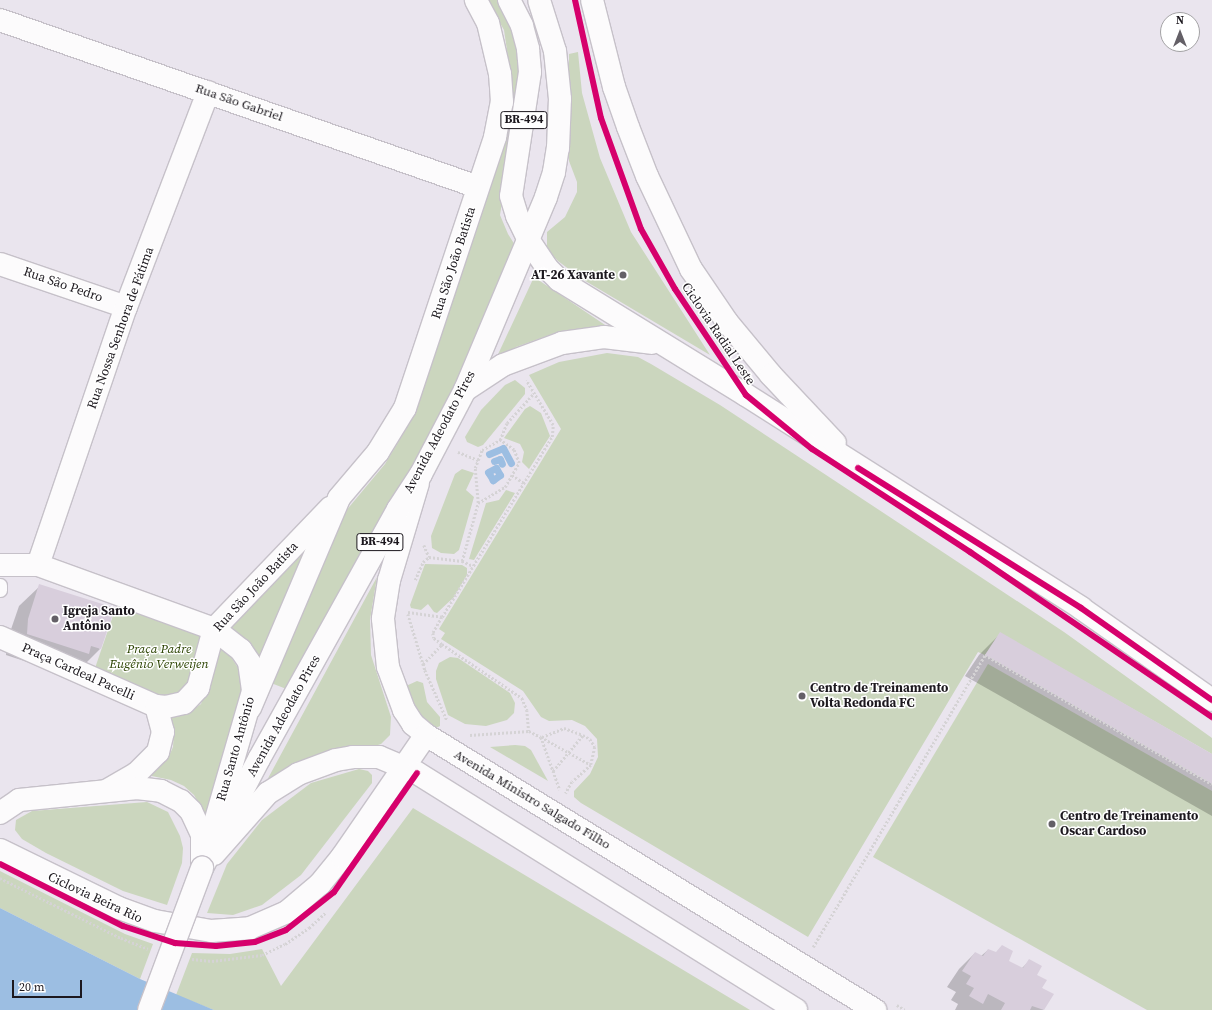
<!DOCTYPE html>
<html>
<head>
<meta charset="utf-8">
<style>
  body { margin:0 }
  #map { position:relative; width:1212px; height:1010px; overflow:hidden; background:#eae5ee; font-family:"Source Serif 4",serif }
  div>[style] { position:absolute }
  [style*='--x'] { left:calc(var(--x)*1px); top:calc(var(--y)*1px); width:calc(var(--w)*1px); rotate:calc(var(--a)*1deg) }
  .green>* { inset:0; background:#cbd6be }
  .water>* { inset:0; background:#9cbee2 }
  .shadow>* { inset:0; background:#0003 }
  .stream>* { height:7px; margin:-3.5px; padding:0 3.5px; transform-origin:3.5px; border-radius:3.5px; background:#9cbee2 }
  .building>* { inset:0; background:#d8cedc }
  .path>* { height:2.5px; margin-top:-1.25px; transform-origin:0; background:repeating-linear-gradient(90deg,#d5d3d5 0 2px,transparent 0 4px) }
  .roads { filter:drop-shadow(1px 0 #c6c1c9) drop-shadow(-1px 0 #c6c1c9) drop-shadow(0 1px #c6c1c9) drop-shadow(0 -1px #c6c1c9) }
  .service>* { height:13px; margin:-6.5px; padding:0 6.5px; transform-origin:6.5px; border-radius:6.5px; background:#fcfbfc }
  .minor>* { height:22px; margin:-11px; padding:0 11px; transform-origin:11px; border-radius:11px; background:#fcfbfc }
  .primary>* { height:22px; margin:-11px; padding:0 11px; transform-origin:11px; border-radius:11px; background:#fcfbfc }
  .trunk>* { height:22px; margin:-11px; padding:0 11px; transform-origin:11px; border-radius:11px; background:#fcfbfc }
  .bridges { filter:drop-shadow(1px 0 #c6c1c9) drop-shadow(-1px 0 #c6c1c9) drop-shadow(0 1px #c6c1c9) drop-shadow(0 -1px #c6c1c9) }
  .primary-bridge>* { height:22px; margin:-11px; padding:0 11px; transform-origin:11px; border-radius:11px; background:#fcfbfc }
  .cycleway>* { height:6px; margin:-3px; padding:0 3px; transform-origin:3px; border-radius:3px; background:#d6006c }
  .dots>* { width:11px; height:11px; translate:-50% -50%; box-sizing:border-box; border:2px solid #fff; border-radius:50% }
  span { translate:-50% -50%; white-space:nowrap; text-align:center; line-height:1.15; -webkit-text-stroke:3px #fff; paint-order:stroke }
  .shield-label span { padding:1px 3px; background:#fff; border:1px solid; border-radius:3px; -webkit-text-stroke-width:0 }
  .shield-label { font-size:12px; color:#1c181e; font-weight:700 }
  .street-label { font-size:13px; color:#1c181e }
  .poi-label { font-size:13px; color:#1c181e; font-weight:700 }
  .right { translate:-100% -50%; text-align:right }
  .left { translate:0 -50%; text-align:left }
  .park-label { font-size:13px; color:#2b4300; font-style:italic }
  .north { position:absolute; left:1160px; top:12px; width:40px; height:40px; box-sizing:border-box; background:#fff; border:1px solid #a4a3a5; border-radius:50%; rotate:0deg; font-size:11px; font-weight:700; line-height:16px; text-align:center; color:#1c181e }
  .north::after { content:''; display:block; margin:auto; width:14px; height:18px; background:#646067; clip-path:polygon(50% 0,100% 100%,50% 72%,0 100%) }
  .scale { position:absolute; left:12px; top:980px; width:70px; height:18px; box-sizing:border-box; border:2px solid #1c181e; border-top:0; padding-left:5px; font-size:12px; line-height:14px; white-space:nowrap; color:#1c181e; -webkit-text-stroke:3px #fff; paint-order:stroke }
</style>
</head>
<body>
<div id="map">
  <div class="green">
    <i style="clip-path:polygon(487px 0,501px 0,509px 11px,523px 72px,500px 215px,508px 234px,520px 253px,451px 408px,289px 690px,271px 683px,340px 518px,385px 464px,405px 431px,414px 410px,510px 71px,504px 30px)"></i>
    <i style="clip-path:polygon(578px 52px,582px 93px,600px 158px,631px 232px,710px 355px,582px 279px,558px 261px,547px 249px,547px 232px,565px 217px,577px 192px,577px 182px,569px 161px,569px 54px)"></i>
    <i style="clip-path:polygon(534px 277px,611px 329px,555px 333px,516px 347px,494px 363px)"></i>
    <i style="clip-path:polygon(607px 353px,638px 357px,651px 364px,720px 405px,1064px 632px,1212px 738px,1212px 754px,1000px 633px,985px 655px,978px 652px,808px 937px,581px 803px,574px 797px,574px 791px,590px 774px,598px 757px,597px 739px,585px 726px,572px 720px,549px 721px,541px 717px,523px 691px,441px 639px,445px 633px,439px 629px,561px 429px,529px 375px,559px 362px)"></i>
    <i style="clip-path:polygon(515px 380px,525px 388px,525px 394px,483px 445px,478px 447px,467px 442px,465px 437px,481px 410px,505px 385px)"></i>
    <i style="clip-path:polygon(530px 406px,541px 413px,550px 436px,529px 469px,522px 462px,524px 452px,520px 444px,504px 438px,525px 409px)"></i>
    <i style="clip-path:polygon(462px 469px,474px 473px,466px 490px,474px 497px,459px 550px,454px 554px,441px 553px,432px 548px,431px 536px,455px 474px)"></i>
    <i style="clip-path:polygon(506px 490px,515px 493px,474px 560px,469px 559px,486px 503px,499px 500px)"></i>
    <i style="clip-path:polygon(321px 527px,260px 674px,247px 641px,225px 626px)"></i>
    <i style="clip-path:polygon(425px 564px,462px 565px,467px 568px,467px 575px,454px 597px,437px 613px,434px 612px,428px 604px,421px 610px,411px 608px,410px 605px)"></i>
    <i style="clip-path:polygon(377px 577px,370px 620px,371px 655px,391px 717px,390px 735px,381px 744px,266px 782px)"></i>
    <i style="clip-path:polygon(119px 598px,202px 629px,195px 687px,174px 703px,93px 674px)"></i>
    <i style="clip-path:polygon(220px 646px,228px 652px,238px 668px,243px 693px,207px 818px,194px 795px,184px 786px,171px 780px,147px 775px,169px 756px,173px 747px,174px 731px,168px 713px,189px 712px,201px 704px)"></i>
    <i style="clip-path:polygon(450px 657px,458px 658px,510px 693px,515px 703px,514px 713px,507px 720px,486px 726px,465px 724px,448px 715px,436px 679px,436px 671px,439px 663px)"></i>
    <i style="clip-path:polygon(988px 664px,1212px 791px,1212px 1010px,1147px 1010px,873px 857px)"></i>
    <i style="clip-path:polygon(417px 681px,423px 683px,427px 702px,440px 717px,440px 726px,436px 728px,431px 728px,413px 710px,406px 686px)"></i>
    <i style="clip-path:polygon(515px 745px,525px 746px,531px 750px,548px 781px,490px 747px)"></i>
    <i style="clip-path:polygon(359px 769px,368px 771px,372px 775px,372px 783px,301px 875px,262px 905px,233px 915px,207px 913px,227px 864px,262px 820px,311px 783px)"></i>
    <i style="clip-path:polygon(147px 802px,168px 812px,180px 836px,183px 848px,182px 863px,167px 905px,123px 891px,46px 853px,22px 839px,15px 830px,16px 820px,32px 811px)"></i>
    <i style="clip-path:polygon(413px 808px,750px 1010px,214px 1010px,176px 995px,192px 953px,230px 954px,262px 949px,281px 986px)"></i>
    <i style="clip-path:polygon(0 871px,125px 934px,153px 944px,140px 979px,0 908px)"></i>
  </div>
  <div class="water">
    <i style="clip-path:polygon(0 908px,140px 979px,214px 1010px,0 1010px)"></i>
  </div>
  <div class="shadow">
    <i style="clip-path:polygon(40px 586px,100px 649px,79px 670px,67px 675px,6px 655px,7px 641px,19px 606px)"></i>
    <i style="clip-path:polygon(1000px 634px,1212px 755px,1212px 816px,965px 676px,979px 655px)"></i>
    <i style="clip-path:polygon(988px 950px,1021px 969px,1030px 960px,1041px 988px,1052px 994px,1043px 1010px,955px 1010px,958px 1004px,951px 1000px,956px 992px,947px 987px,959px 969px,975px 953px,981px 956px)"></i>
  </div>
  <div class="stream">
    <i style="--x:489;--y:454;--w:15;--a:-23"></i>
    <i style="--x:503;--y:448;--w:17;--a:62"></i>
    <i style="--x:494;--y:461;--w:6;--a:-18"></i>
    <i style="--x:500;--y:459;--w:5;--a:68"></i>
    <i style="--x:496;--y:468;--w:8;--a:60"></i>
    <i style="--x:500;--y:475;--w:9;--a:144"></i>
    <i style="--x:493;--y:480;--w:9;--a:-122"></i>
    <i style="--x:488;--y:472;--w:9;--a:-27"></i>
  </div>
  <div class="building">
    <i style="clip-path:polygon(39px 584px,115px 608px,101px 649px,91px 646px,89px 654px,27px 634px,28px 619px)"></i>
    <i style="clip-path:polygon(1000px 632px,1212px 754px,1212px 784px,985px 655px)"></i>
    <i style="clip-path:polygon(1002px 945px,1013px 951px,1009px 961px,1023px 968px,1029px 959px,1042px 966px,1037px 975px,1047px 980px,1042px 988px,1054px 994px,1044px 1010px,1032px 1006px,1030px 1010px,1001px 1010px,1005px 1003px,988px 994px,983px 1004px,969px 996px,974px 988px,966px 984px,971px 976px,962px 971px,975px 952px,983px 956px,988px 949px,996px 952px)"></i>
  </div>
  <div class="path">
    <i style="--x:458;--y:452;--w:22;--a:22"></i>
    <i style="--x:512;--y:475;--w:14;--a:34"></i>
    <i style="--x:478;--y:503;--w:35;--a:-95"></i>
    <i style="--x:475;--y:468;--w:9;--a:-69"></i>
    <i style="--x:478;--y:460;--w:11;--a:-68"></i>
    <i style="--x:482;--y:450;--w:21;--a:-29"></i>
    <i style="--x:424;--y:545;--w:13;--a:67"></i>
    <i style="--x:462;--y:561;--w:60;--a:-74.6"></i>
    <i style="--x:478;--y:503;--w:31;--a:-31"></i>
    <i style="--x:505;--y:487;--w:28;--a:-60"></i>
    <i style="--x:519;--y:463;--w:14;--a:-111"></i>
    <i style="--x:514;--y:450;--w:17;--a:-144"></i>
    <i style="--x:500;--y:440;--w:18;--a:-68"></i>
    <i style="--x:507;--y:423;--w:40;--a:-48"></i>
    <i style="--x:415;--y:580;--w:20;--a:-66"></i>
    <i style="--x:423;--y:562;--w:8;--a:-40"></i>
    <i style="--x:429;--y:557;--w:33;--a:7"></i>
    <i style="--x:462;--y:561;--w:12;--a:24"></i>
    <i style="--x:408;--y:612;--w:34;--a:8"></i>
    <i style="--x:442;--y:617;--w:211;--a:-58.6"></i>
    <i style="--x:552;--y:437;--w:12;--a:-85"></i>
    <i style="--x:553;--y:425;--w:52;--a:-121"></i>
    <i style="--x:408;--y:614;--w:59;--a:73.1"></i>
    <i style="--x:425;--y:670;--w:55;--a:66.3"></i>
    <i style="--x:442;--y:617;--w:18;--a:119"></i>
    <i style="--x:433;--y:633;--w:5;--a:79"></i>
    <i style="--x:434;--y:638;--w:10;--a:37"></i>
    <i style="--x:423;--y:664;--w:28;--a:-46"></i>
    <i style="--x:442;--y:644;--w:97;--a:34"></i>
    <i style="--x:522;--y:698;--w:13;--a:67"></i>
    <i style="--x:527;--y:710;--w:21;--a:85"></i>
    <i style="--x:470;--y:735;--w:59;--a:-3.9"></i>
    <i style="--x:529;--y:731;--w:13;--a:27"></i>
    <i style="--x:541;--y:737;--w:56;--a:70.3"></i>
    <i style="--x:541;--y:737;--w:57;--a:29.2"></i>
    <i style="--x:591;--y:765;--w:25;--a:138"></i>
    <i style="--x:572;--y:782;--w:13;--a:119"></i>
    <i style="--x:542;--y:737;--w:24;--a:-22"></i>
    <i style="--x:564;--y:728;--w:20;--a:20"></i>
    <i style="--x:553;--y:771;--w:47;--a:-50.2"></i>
    <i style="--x:583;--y:735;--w:8;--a:30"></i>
    <i style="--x:590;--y:739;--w:9;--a:58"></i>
    <i style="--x:595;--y:747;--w:18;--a:103"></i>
    <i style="--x:0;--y:878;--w:135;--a:26.4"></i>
    <i style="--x:121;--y:938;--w:29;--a:22"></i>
    <i style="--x:813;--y:947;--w:339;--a:-59.5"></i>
    <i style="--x:985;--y:655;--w:261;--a:29.6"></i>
    <i style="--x:192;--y:959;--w:20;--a:6"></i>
    <i style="--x:212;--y:961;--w:50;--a:-6.8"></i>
    <i style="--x:262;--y:955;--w:25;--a:-26"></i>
    <i style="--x:285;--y:944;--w:29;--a:-34"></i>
    <i style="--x:309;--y:928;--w:22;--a:-43"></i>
    <i style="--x:897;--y:1005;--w:9;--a:32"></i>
  </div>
  <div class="roads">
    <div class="service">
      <i style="--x:0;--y:585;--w:5;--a:90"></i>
    </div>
    <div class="minor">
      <i style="--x:0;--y:20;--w:506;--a:19.26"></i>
      <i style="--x:0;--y:264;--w:133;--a:18.8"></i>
      <i style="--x:418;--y:483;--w:101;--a:106.6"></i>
      <i style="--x:389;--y:580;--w:39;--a:99"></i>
      <i style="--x:383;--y:619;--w:48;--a:84.1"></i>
      <i style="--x:388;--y:667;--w:46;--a:69.6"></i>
      <i style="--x:404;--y:710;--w:17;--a:57"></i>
      <i style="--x:413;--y:724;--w:17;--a:40"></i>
      <i style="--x:426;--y:735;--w:527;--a:31.49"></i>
      <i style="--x:0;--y:565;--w:38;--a:0"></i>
      <i style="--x:38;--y:565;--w:187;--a:20"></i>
      <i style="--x:214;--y:629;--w:34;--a:38"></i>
      <i style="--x:241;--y:650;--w:14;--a:56"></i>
      <i style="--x:249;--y:662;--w:29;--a:82"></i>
      <i style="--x:253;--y:691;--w:155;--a:106.1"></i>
      <i style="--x:38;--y:565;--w:273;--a:-71.2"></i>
      <i style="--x:126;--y:307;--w:230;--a:-69.1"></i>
      <i style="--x:0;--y:637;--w:171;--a:23.9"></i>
      <i style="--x:156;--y:706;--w:10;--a:6"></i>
      <i style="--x:166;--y:707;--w:18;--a:-13"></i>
      <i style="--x:184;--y:703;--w:21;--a:-47"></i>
      <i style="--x:198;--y:688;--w:61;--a:-74.8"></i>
      <i style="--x:214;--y:629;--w:168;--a:-46.2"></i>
      <i style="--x:250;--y:708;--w:228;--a:-67"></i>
      <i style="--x:339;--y:498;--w:60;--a:-49.7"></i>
      <i style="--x:378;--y:452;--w:52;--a:-58.5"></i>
      <i style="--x:405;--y:408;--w:286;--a:-71.6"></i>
      <i style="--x:495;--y:137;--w:36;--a:-79"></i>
      <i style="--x:502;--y:102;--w:28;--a:-94"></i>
      <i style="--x:500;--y:74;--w:52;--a:-103.2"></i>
      <i style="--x:488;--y:23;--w:26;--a:-118"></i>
      <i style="--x:106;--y:791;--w:34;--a:-30"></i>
      <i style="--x:136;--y:774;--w:31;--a:-45"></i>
      <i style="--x:158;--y:752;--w:21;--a:-76"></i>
      <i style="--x:163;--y:732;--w:27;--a:-105"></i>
      <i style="--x:0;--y:850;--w:132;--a:26"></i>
      <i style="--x:119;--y:908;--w:38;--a:20"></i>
      <i style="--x:155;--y:921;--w:57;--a:10.1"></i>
      <i style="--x:211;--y:931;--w:39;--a:-4"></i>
      <i style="--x:250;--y:928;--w:40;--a:-23.4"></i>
      <i style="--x:287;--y:912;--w:43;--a:-40.3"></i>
      <i style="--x:320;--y:884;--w:35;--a:-51"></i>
      <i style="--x:342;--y:857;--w:148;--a:-55.5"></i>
      <i style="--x:214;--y:854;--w:81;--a:-48.5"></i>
      <i style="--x:268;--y:793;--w:36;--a:-32"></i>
      <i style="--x:298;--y:774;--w:40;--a:-20.2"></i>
      <i style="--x:336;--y:760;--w:17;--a:-10"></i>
      <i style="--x:353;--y:757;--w:26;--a:0"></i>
      <i style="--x:379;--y:757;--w:41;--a:22.8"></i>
      <i style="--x:417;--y:773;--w:447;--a:32"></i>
    </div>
    <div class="primary">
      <i style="--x:0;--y:813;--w:23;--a:-34"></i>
      <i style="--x:19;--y:800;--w:119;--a:-5.8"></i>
      <i style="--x:137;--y:788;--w:24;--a:7"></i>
      <i style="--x:161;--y:791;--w:22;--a:27"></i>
      <i style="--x:181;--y:801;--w:14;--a:45"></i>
      <i style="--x:191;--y:811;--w:26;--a:65"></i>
      <i style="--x:202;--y:835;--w:32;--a:90"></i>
      <i style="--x:202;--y:868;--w:123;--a:-62.4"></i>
      <i style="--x:259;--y:759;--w:286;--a:-60.9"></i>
      <i style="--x:398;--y:509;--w:42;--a:-56.7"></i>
      <i style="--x:421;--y:474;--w:95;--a:-62.4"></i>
      <i style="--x:465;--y:390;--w:209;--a:-67.2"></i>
      <i style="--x:546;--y:197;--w:26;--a:-72"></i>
      <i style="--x:554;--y:172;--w:24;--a:-81"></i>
      <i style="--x:558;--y:148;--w:49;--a:-87.7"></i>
      <i style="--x:560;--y:99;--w:48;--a:-95.9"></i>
      <i style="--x:555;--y:51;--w:53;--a:-107.4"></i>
    </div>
    <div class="trunk">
      <i style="--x:509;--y:0;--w:29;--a:63"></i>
      <i style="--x:522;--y:26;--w:24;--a:75"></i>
      <i style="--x:528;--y:49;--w:23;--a:85"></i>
      <i style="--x:530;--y:72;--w:125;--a:98.7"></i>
      <i style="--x:511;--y:196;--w:21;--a:73"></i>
      <i style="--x:517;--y:216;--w:28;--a:64"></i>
      <i style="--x:529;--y:241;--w:32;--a:56"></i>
      <i style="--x:547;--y:268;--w:17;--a:45"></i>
      <i style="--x:559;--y:280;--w:220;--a:31.6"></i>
      <i style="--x:746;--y:395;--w:397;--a:32.4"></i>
      <i style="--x:1081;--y:608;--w:160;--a:35.1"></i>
      <i style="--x:592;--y:0;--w:90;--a:75.8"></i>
      <i style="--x:614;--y:87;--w:42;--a:70.7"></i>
      <i style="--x:628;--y:127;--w:53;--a:68.8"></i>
      <i style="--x:647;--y:176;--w:103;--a:64.7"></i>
      <i style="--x:691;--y:269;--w:64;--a:55.8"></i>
      <i style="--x:727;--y:322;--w:69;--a:50.3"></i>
      <i style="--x:771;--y:375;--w:93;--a:46.7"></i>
      <i style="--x:465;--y:390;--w:45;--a:-33.3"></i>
      <i style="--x:503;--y:365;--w:63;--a:-20.4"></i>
      <i style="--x:562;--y:343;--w:42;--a:-8.1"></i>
      <i style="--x:604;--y:337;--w:48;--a:7.1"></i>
    </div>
  </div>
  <div class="bridges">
    <div class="primary-bridge">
      <i style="--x:149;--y:1010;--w:152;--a:-69.5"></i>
    </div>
  </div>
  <div class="cycleway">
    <i style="--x:575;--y:0;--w:121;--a:77.6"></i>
    <i style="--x:601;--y:118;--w:118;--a:70.2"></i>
    <i style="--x:641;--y:229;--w:69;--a:60.5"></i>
    <i style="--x:675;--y:289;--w:128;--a:56.2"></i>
    <i style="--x:746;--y:395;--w:85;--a:39.3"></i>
    <i style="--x:812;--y:449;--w:189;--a:33.1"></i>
    <i style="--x:970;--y:552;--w:293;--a:34.3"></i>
    <i style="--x:858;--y:468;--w:263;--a:32.1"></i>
    <i style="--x:1081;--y:608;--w:160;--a:35.1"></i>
    <i style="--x:0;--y:864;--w:138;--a:26.8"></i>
    <i style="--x:123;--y:926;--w:55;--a:18.1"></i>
    <i style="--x:175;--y:943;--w:41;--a:4.2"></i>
    <i style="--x:216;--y:946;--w:39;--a:-6"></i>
    <i style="--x:255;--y:942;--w:33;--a:-21"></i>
    <i style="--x:286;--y:930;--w:61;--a:-38.4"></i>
    <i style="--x:334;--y:892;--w:145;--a:-55.1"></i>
  </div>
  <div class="dots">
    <i style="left:623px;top:275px;background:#646067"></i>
    <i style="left:55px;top:619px;background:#646067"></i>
    <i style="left:802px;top:696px;background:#646067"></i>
    <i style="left:1052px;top:824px;background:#646067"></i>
  </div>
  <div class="shield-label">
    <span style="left:524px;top:120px">BR-494</span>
    <span style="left:380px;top:542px">BR-494</span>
  </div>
  <div class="street-label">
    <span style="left:239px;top:103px;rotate:19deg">Rua São Gabriel</span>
    <span style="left:454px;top:263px;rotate:-72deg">Rua São João Batista</span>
    <span style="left:63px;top:285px;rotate:19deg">Rua São Pedro</span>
    <span style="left:121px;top:328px;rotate:-70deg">Rua Nossa Senhora de Fátima</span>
    <span style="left:718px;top:334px;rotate:56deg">Ciclovia Radial Leste</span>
    <span style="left:440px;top:432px;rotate:-62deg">Avenida Adeodato Pires</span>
    <span style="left:256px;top:587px;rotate:-47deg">Rua São João Batista</span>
    <span style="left:78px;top:672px;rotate:24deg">Praça Cardeal Pacelli</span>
    <span style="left:284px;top:716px;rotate:-61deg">Avenida Adeodato Pires</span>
    <span style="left:236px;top:749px;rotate:-74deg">Rua Santo Antônio</span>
    <span style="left:532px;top:800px;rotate:31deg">Avenida Ministro Salgado Filho</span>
    <span style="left:95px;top:898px;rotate:25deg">Ciclovia Beira Rio</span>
  </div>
  <div class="poi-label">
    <span class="right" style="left:615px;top:275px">AT-26 Xavante</span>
    <span class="left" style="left:63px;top:619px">Igreja Santo<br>Antônio</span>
    <span class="left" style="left:810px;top:696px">Centro de Treinamento<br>Volta Redonda FC</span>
    <span class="left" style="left:1060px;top:824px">Centro de Treinamento<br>Oscar Cardoso</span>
  </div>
  <div class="park-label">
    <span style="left:159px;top:657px">Praça Padre<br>Eugênio Verweijen</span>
  </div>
  <div class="north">N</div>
  <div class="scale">20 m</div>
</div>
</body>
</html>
